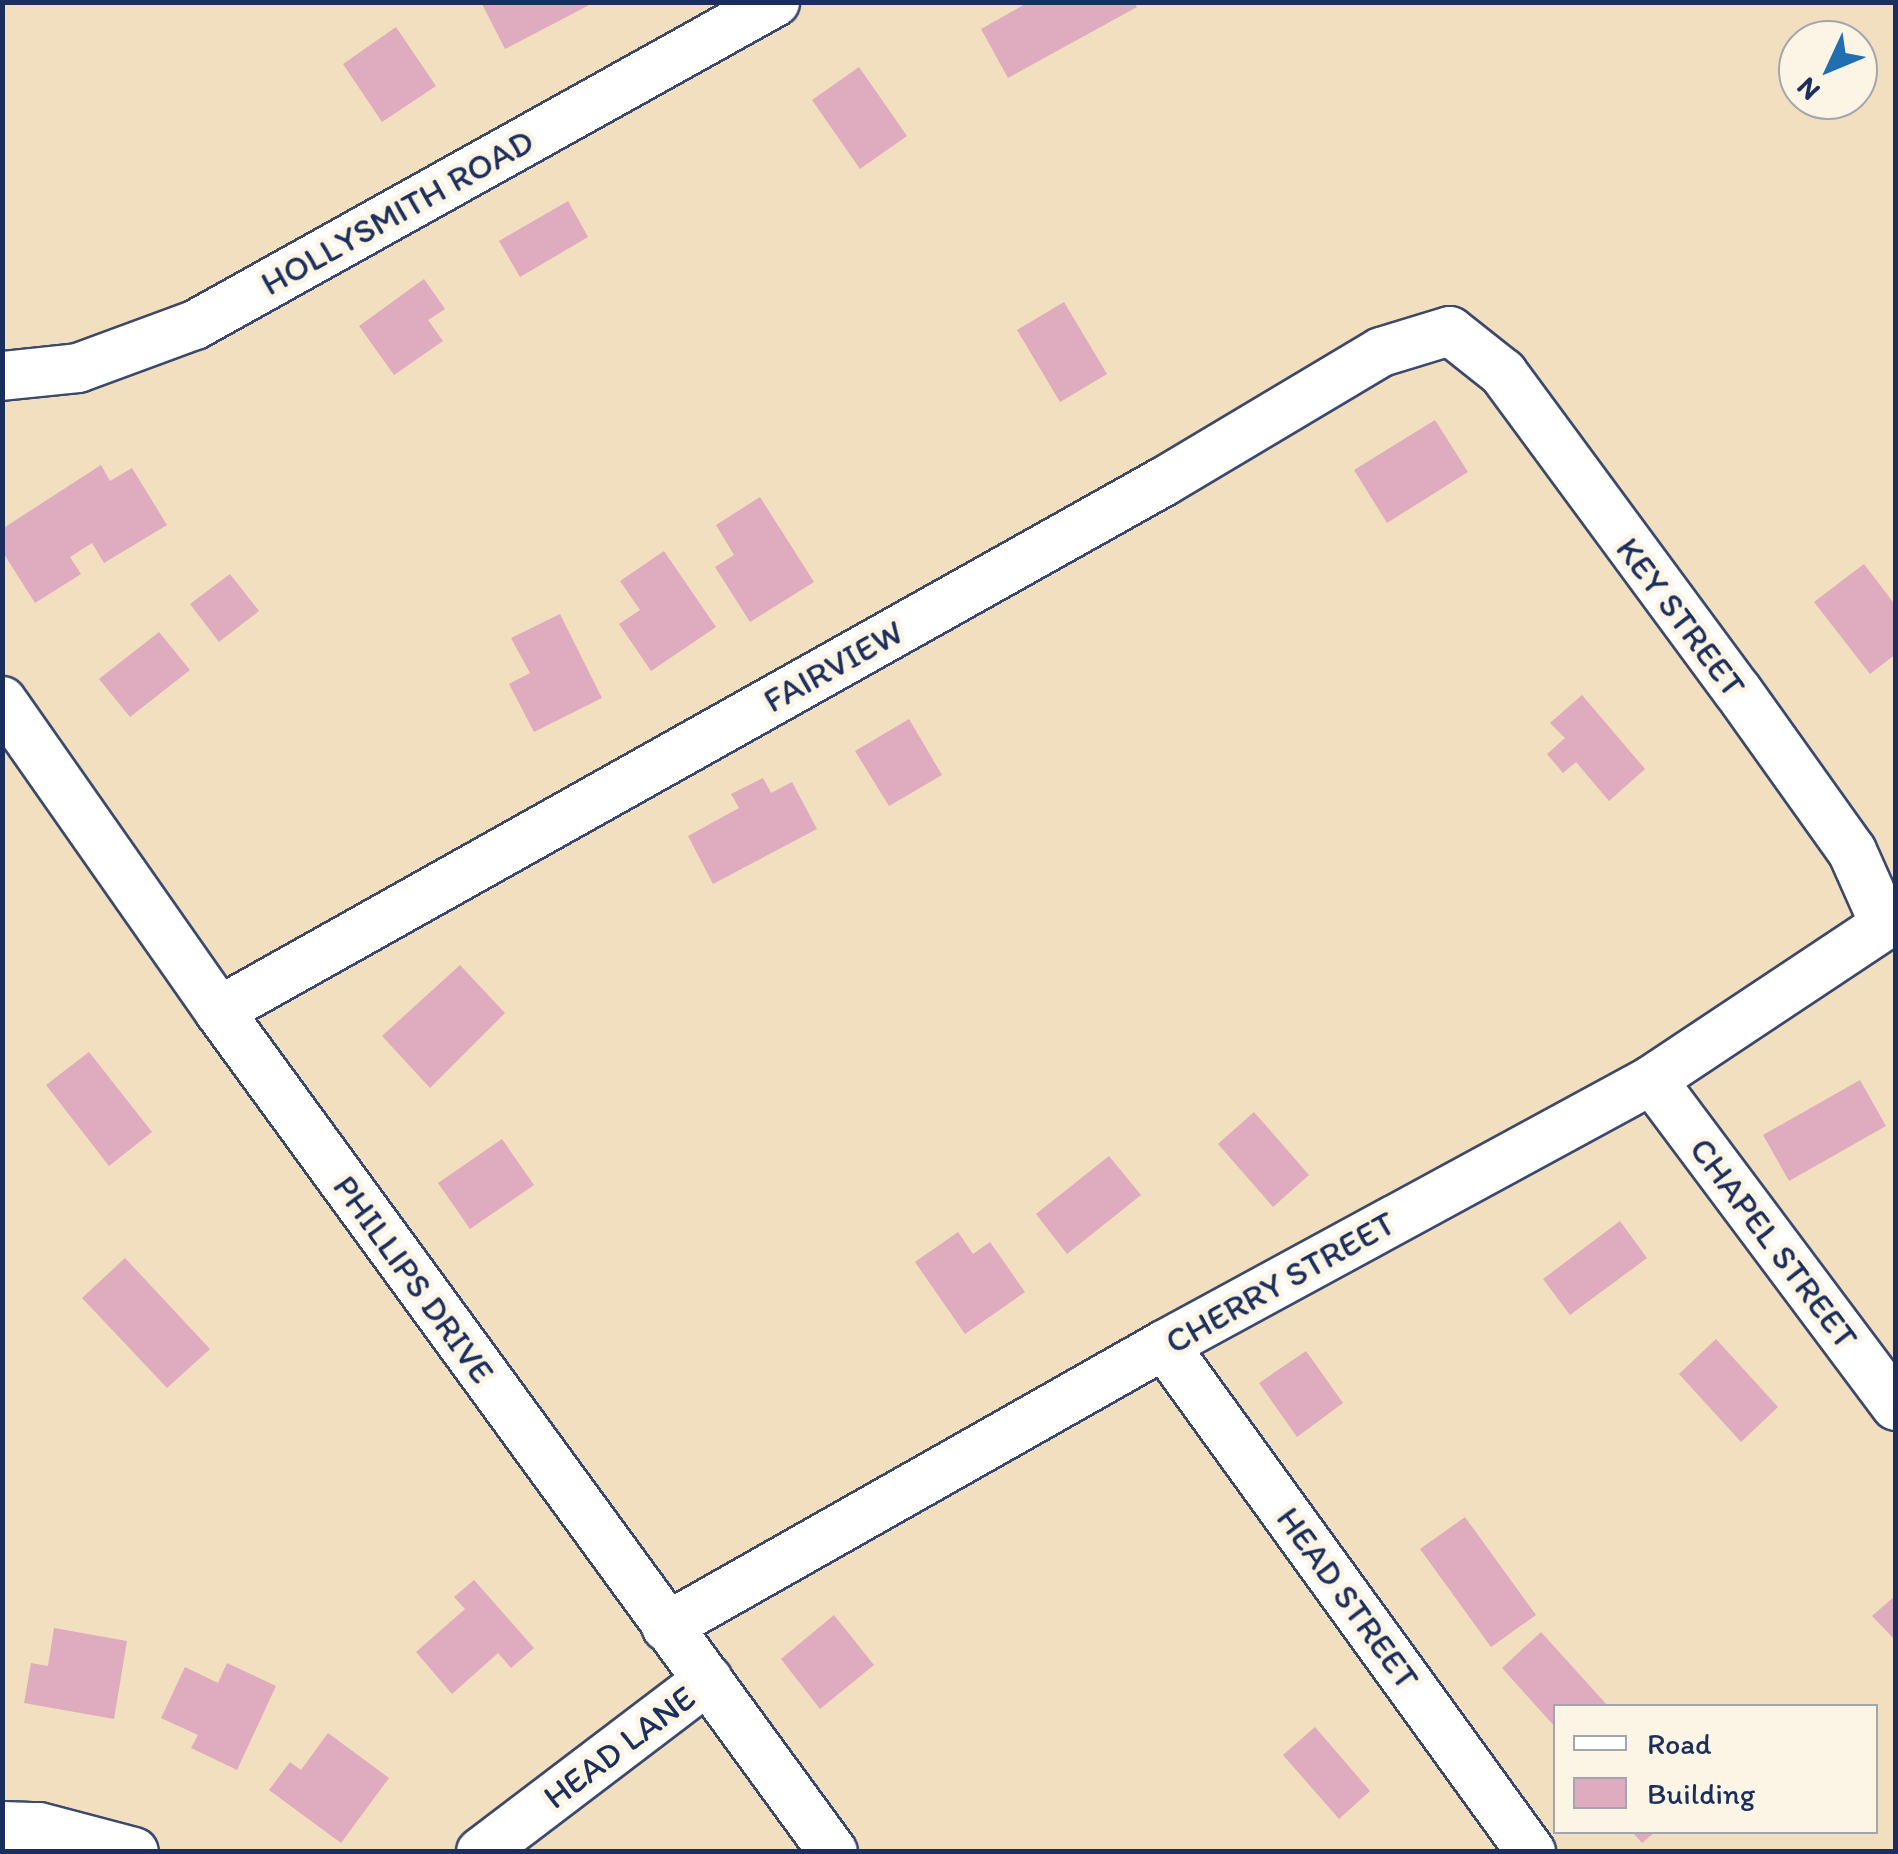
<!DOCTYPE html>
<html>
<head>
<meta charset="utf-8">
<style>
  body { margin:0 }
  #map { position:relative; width:1898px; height:1854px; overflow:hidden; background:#f2dfbf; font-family:Itim,sans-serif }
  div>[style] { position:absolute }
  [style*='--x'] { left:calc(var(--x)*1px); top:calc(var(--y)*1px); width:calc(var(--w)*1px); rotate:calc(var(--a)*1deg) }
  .building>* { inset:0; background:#deacbe }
  .roads { filter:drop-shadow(2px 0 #3b496d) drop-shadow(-2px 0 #3b496d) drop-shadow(0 2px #3b496d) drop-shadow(0 -2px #3b496d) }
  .street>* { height:48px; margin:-24px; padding:0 24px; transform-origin:24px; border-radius:24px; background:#fff }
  span { translate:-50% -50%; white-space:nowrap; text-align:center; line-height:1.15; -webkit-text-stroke:10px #fcf5e5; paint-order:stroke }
  .street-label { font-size:35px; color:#1b2f5e }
  .frame { position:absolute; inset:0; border:5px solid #1b2f5e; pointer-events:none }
  .legend { position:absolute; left:1553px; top:1704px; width:325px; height:130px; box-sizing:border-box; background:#fcf5e5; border:2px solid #a2a6af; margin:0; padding:12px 18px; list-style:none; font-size:30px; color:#1b2f5e }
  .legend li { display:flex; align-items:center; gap:20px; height:50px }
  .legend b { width:50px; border:2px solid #a2a6af }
  .north { position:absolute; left:1778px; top:20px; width:100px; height:100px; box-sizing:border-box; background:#fcf5e5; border:2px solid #a2a6af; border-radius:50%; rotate:226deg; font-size:28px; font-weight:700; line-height:40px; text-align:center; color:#1b2f5e }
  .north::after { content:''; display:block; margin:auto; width:35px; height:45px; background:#1f6fb2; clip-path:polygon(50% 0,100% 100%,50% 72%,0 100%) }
</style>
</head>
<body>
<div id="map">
  <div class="building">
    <i style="clip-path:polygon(481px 2px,595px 2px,505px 49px)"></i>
    <i style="clip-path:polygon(1029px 2px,1134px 2px,1137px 7px,1008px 78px,981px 29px)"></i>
    <i style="clip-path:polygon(396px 27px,436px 86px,382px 122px,343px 64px)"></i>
    <i style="clip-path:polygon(859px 67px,907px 136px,860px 169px,812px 100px)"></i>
    <i style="clip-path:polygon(568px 201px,588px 237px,520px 277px,499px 241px)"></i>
    <i style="clip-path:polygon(424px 279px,445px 309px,428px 320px,443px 341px,394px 375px,359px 326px)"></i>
    <i style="clip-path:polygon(1064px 302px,1107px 374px,1060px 402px,1017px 330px)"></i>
    <i style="clip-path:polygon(1435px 420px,1468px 472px,1387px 523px,1354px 470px)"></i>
    <i style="clip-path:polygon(101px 465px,110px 481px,132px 468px,167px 525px,104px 563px,92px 543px,70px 557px,81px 574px,35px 603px,2px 551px,2px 529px)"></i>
    <i style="clip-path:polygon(760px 497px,814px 582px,750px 622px,715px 567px,734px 555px,716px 525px)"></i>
    <i style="clip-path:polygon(664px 551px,716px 627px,651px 671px,619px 624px,640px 610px,620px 581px)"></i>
    <i style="clip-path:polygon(1864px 564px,1896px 606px,1896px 654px,1870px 674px,1814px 602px)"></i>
    <i style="clip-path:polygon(230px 574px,259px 611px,219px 642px,190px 604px)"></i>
    <i style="clip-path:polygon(560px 614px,602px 698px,534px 732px,509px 684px,530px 673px,511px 638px)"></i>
    <i style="clip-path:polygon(159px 632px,190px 670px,130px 717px,99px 679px)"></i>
    <i style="clip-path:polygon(1582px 695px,1645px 769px,1609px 801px,1576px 762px,1563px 773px,1547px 754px,1565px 738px,1550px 723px)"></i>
    <i style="clip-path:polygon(909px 719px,942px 775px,889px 806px,855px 751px)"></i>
    <i style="clip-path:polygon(763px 778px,771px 793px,792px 782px,817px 829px,713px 884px,688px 836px,739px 808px,731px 794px)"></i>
    <i style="clip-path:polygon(460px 965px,505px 1013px,430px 1088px,382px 1036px)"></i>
    <i style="clip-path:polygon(89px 1052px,152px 1132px,109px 1166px,46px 1085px)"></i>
    <i style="clip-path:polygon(1860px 1080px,1886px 1126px,1789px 1181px,1763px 1135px)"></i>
    <i style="clip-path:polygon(1254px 1112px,1309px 1175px,1273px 1207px,1218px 1144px)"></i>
    <i style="clip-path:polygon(502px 1139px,534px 1185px,470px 1229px,438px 1183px)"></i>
    <i style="clip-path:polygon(1109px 1156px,1141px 1195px,1067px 1254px,1036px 1214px)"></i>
    <i style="clip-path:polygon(1620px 1221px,1647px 1258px,1570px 1315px,1543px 1279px)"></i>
    <i style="clip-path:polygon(958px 1232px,973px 1254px,990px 1242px,1025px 1292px,965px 1334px,915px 1262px)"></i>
    <i style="clip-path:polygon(125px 1258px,210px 1349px,167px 1388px,82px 1298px)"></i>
    <i style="clip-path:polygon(1716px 1339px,1778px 1407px,1741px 1442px,1679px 1374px)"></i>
    <i style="clip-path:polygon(1306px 1351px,1343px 1403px,1297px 1437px,1259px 1383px)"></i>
    <i style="clip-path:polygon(1465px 1517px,1536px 1615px,1491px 1647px,1420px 1549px)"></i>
    <i style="clip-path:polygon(474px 1580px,534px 1648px,511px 1668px,498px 1653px,452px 1694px,416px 1652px,465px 1609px,454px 1597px)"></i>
    <i style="clip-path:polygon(1896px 1595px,1896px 1641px,1872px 1616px)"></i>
    <i style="clip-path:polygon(834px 1615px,874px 1665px,820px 1709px,781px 1659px)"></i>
    <i style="clip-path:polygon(54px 1628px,127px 1641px,114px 1719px,24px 1703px,31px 1663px,48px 1666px)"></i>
    <i style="clip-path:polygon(1541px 1632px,1608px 1706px,1556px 1706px,1556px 1728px,1502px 1668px)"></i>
    <i style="clip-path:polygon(227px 1663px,276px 1686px,237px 1770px,191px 1748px,198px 1735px,161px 1718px,185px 1667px,218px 1683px)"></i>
    <i style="clip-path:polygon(1315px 1727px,1370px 1791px,1339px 1819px,1283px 1755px)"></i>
    <i style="clip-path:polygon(328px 1733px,389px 1778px,341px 1843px,269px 1790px,290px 1762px,301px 1770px)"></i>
    <i style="clip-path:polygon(1632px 1832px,1655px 1832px,1642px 1843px)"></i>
  </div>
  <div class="roads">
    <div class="street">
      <i style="--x:2;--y:376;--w:76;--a:-6"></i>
      <i style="--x:78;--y:368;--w:125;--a:-20.2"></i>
      <i style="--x:195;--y:325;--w:664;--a:-29.11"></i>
      <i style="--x:2;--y:701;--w:378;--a:55"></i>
      <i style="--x:219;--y:1011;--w:1041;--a:53.87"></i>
      <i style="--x:219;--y:1011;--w:1082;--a:-29.27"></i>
      <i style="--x:1163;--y:482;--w:254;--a:-30.8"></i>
      <i style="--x:1381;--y:352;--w:72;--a:-16.9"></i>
      <i style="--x:1450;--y:331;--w:68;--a:38.4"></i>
      <i style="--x:1503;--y:373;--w:394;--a:53.6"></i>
      <i style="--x:1737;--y:690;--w:198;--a:54.5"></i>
      <i style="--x:1852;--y:851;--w:81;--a:66"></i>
      <i style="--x:1885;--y:925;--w:280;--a:146.4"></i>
      <i style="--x:1652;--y:1080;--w:555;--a:151.5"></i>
      <i style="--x:1164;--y:1345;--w:572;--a:150.48"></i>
      <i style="--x:1652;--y:1080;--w:407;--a:53.2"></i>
      <i style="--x:1164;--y:1345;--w:626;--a:54.1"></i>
      <i style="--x:2;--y:1826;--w:37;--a:2"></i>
      <i style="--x:39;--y:1827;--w:98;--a:14.7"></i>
      <i style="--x:481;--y:1852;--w:285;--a:-37.2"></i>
    </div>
  </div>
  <div class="street-label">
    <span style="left:397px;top:212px;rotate:-29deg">HOLLYSMITH ROAD</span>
    <span style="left:1681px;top:617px;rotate:53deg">KEY STREET</span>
    <span style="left:833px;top:666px;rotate:-29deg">FAIRVIEW</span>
    <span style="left:1774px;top:1243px;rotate:53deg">CHAPEL STREET</span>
    <span style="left:414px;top:1279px;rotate:54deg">PHILLIPS DRIVE</span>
    <span style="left:1280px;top:1282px;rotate:-29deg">CHERRY STREET</span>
    <span style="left:1348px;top:1598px;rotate:54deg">HEAD STREET</span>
    <span style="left:619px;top:1747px;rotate:-37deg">HEAD LANE</span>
  </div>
  <div class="frame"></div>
  <ul class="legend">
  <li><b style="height:12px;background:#fff"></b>Road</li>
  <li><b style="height:28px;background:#deacbe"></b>Building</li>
  </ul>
  <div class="north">N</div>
</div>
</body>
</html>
